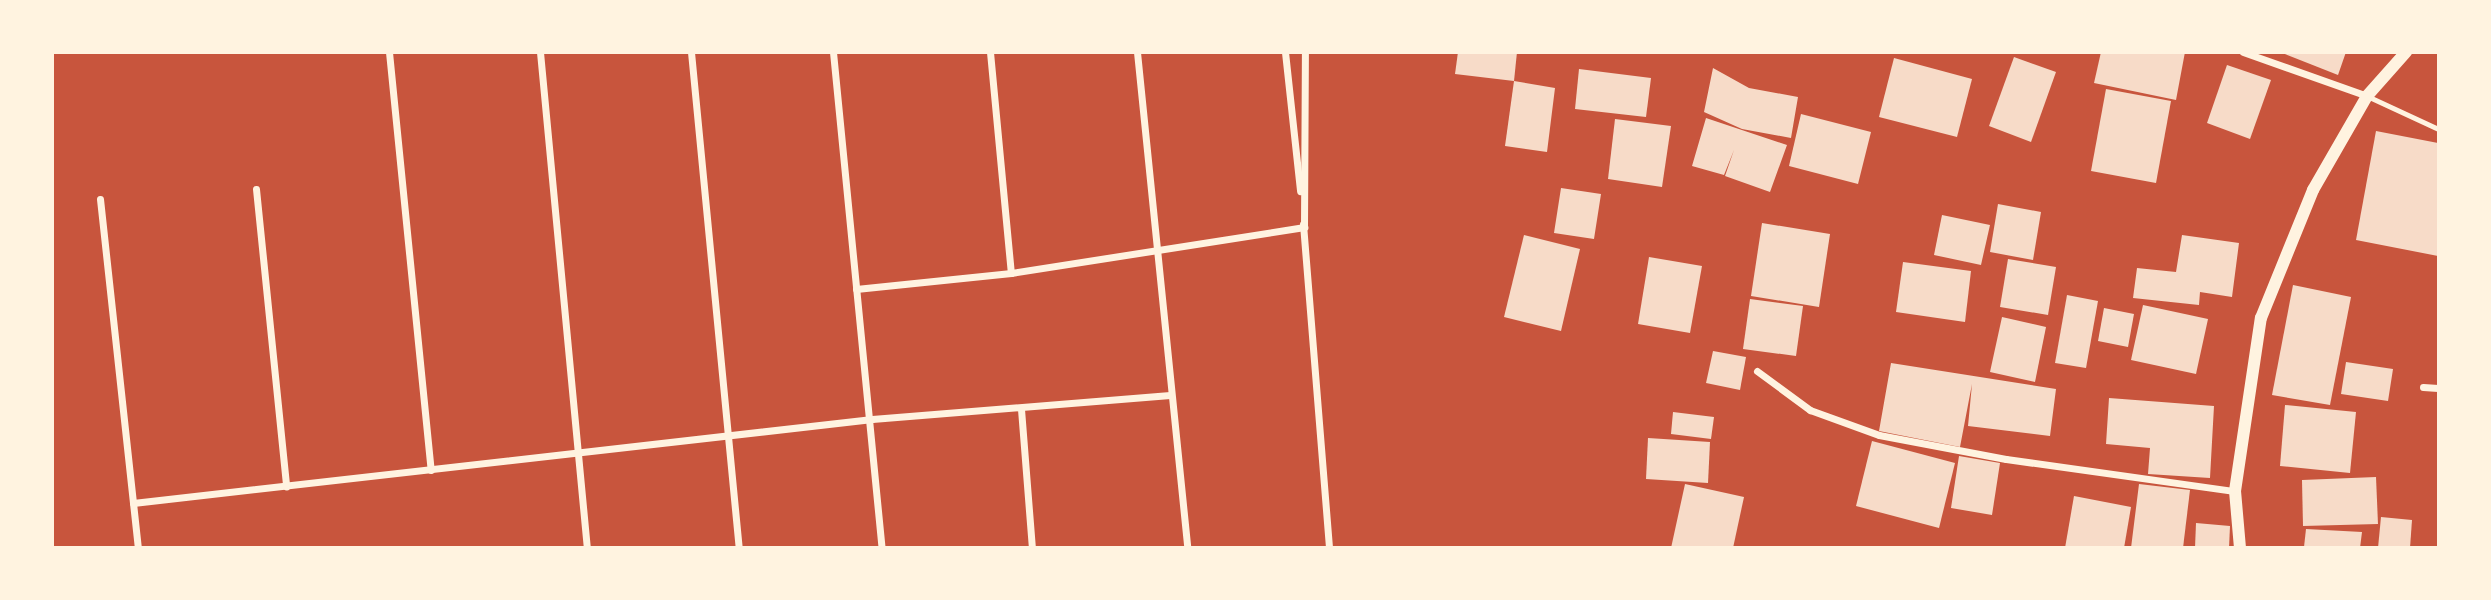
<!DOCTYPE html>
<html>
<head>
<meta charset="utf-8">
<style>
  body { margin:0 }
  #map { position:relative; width:2491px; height:600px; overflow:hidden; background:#c8553d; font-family:"Roboto Condensed",sans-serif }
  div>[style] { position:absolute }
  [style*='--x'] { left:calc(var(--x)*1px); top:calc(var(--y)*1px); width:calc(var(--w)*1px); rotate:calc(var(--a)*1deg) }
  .building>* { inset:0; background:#f7dbc8 }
  .service>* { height:5px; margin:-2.5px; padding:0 2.5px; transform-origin:2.5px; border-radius:2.5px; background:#fff3e0 }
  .minor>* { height:7px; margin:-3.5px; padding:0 3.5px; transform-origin:3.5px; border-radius:3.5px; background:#fff3e0 }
  .tertiary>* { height:12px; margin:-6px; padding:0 6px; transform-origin:6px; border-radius:6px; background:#fff3e0 }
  span { translate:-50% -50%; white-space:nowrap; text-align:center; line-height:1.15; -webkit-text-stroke:7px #fff3e0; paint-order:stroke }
  .frame { position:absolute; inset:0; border:54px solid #fff3e0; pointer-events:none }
</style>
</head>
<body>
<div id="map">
  <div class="building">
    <i style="clip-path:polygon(1458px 52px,1517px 52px,1514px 81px,1455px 74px)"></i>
    <i style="clip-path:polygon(2101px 52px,2185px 52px,2176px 100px,2094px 83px)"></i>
    <i style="clip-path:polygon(2280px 52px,2346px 52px,2338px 75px)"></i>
    <i style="clip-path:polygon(2014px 57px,2056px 72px,2031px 142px,1989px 126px)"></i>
    <i style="clip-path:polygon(1894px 58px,1972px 79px,1957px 137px,1879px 117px)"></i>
    <i style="clip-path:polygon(2227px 65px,2271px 80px,2250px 139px,2207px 123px)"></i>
    <i style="clip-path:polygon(1713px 68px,1749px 88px,1798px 97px,1791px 138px,1742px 129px,1704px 112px)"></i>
    <i style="clip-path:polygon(1579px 69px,1651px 78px,1646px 117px,1575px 109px)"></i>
    <i style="clip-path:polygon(1514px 81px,1555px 88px,1547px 152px,1505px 146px)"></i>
    <i style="clip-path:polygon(2106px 89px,2171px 101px,2156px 183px,2091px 171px)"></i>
    <i style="clip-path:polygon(1801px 114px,1871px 132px,1858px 184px,1789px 166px)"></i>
    <i style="clip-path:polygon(1706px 118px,1787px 145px,1770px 192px,1725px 176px,1734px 150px,1724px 175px,1692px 166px)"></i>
    <i style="clip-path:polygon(1615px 119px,1671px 126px,1662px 187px,1608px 179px)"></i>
    <i style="clip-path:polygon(2376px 131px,2438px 143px,2438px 256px,2356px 240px)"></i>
    <i style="clip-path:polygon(1561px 188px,1601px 194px,1594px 239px,1554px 233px)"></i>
    <i style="clip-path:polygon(1998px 204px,2041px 212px,2033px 260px,1990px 252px)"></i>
    <i style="clip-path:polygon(1942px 215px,1990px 225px,1981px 265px,1934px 255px)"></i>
    <i style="clip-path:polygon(1762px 223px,1830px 234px,1819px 307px,1751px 296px)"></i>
    <i style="clip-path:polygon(1524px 235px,1580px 249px,1561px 331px,1504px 317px)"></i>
    <i style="clip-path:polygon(2182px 235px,2239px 243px,2232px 297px,2200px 292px,2199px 305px,2133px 298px,2137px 268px,2176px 272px)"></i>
    <i style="clip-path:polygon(1649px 257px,1702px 266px,1690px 333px,1638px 324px)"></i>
    <i style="clip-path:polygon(2008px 259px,2056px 267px,2048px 315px,2000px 307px)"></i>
    <i style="clip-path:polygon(1903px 262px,1971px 271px,1965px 322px,1896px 312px)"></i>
    <i style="clip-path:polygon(2293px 285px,2351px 297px,2330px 405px,2272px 395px)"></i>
    <i style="clip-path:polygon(2067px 295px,2098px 301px,2086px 368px,2055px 363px)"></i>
    <i style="clip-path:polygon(1750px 299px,1803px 306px,1796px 356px,1743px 349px)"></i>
    <i style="clip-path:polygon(2143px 305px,2208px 319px,2196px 374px,2131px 360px)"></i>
    <i style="clip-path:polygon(2104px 308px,2134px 314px,2128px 347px,2098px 341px)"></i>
    <i style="clip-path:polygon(2002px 317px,2046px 327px,2035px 382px,1990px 372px)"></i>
    <i style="clip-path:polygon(1713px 351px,1746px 357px,1740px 390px,1706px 383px)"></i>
    <i style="clip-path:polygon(2346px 362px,2393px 369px,2388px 401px,2341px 394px)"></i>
    <i style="clip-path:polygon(1891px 363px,2056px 389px,2050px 436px,1968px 426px,1972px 384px,1960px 447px,1879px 431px)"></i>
    <i style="clip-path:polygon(2109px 398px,2214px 406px,2210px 478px,2148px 474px,2150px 448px,2106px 444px)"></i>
    <i style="clip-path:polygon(2285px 405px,2356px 412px,2350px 473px,2280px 466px)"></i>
    <i style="clip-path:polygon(1673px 412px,1714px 417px,1711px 439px,1671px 434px)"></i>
    <i style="clip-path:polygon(1648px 438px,1710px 442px,1708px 483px,1646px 479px)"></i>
    <i style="clip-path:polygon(1872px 441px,1955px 463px,1939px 528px,1856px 506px)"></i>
    <i style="clip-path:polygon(1959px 456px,2000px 463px,1992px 515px,1951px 508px)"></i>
    <i style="clip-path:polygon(2376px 477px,2378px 524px,2303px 526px,2302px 480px)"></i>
    <i style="clip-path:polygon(1685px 484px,1744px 497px,1733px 548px,1671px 548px)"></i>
    <i style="clip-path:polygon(2139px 484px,2190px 490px,2183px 548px,2131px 548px)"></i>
    <i style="clip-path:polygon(2074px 496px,2131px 507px,2124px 548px,2065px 548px)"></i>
    <i style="clip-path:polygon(2381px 517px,2412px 520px,2410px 548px,2378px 548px)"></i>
    <i style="clip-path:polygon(2196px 523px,2230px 526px,2229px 548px,2195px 548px)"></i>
    <i style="clip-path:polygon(2306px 529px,2362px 532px,2360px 548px,2304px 547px)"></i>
  </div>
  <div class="service">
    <i style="--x:2367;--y:96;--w:78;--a:24.9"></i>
  </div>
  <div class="minor">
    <i style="--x:389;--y:52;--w:420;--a:84.3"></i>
    <i style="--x:540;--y:52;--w:498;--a:84.6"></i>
    <i style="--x:691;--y:52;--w:498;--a:84.5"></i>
    <i style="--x:833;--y:52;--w:498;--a:84.4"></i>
    <i style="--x:990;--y:52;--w:222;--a:84.6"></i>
    <i style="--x:1137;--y:52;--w:499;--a:84.2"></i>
    <i style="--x:1285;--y:52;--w:140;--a:83.8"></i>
    <i style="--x:2243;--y:52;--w:132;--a:19.5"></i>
    <i style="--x:256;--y:189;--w:299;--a:84.2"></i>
    <i style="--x:100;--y:199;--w:351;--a:83.8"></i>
    <i style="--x:1303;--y:224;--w:325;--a:85.4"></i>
    <i style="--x:856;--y:289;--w:156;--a:-5.9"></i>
    <i style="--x:1011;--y:273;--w:297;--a:-8.9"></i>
    <i style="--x:1304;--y:227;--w:175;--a:-89.7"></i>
    <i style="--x:1757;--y:371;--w:66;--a:36.3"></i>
    <i style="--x:1810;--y:410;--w:73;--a:19.9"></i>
    <i style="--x:1879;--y:435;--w:129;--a:10.7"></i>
    <i style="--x:2006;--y:459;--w:231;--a:8"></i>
    <i style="--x:2423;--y:387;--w:15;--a:4"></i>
    <i style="--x:1021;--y:409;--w:139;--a:85.5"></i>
    <i style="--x:133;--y:503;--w:744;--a:-6.48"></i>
    <i style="--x:872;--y:419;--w:299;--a:-4.6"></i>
  </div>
  <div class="tertiary">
    <i style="--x:2240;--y:548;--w:57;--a:-95"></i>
    <i style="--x:2235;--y:491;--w:175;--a:-81.5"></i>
    <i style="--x:2261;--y:318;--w:138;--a:-67.9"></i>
    <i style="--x:2313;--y:190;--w:108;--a:-60.1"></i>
    <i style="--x:2367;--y:96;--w:59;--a:-48.4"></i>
  </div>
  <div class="frame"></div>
</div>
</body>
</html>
